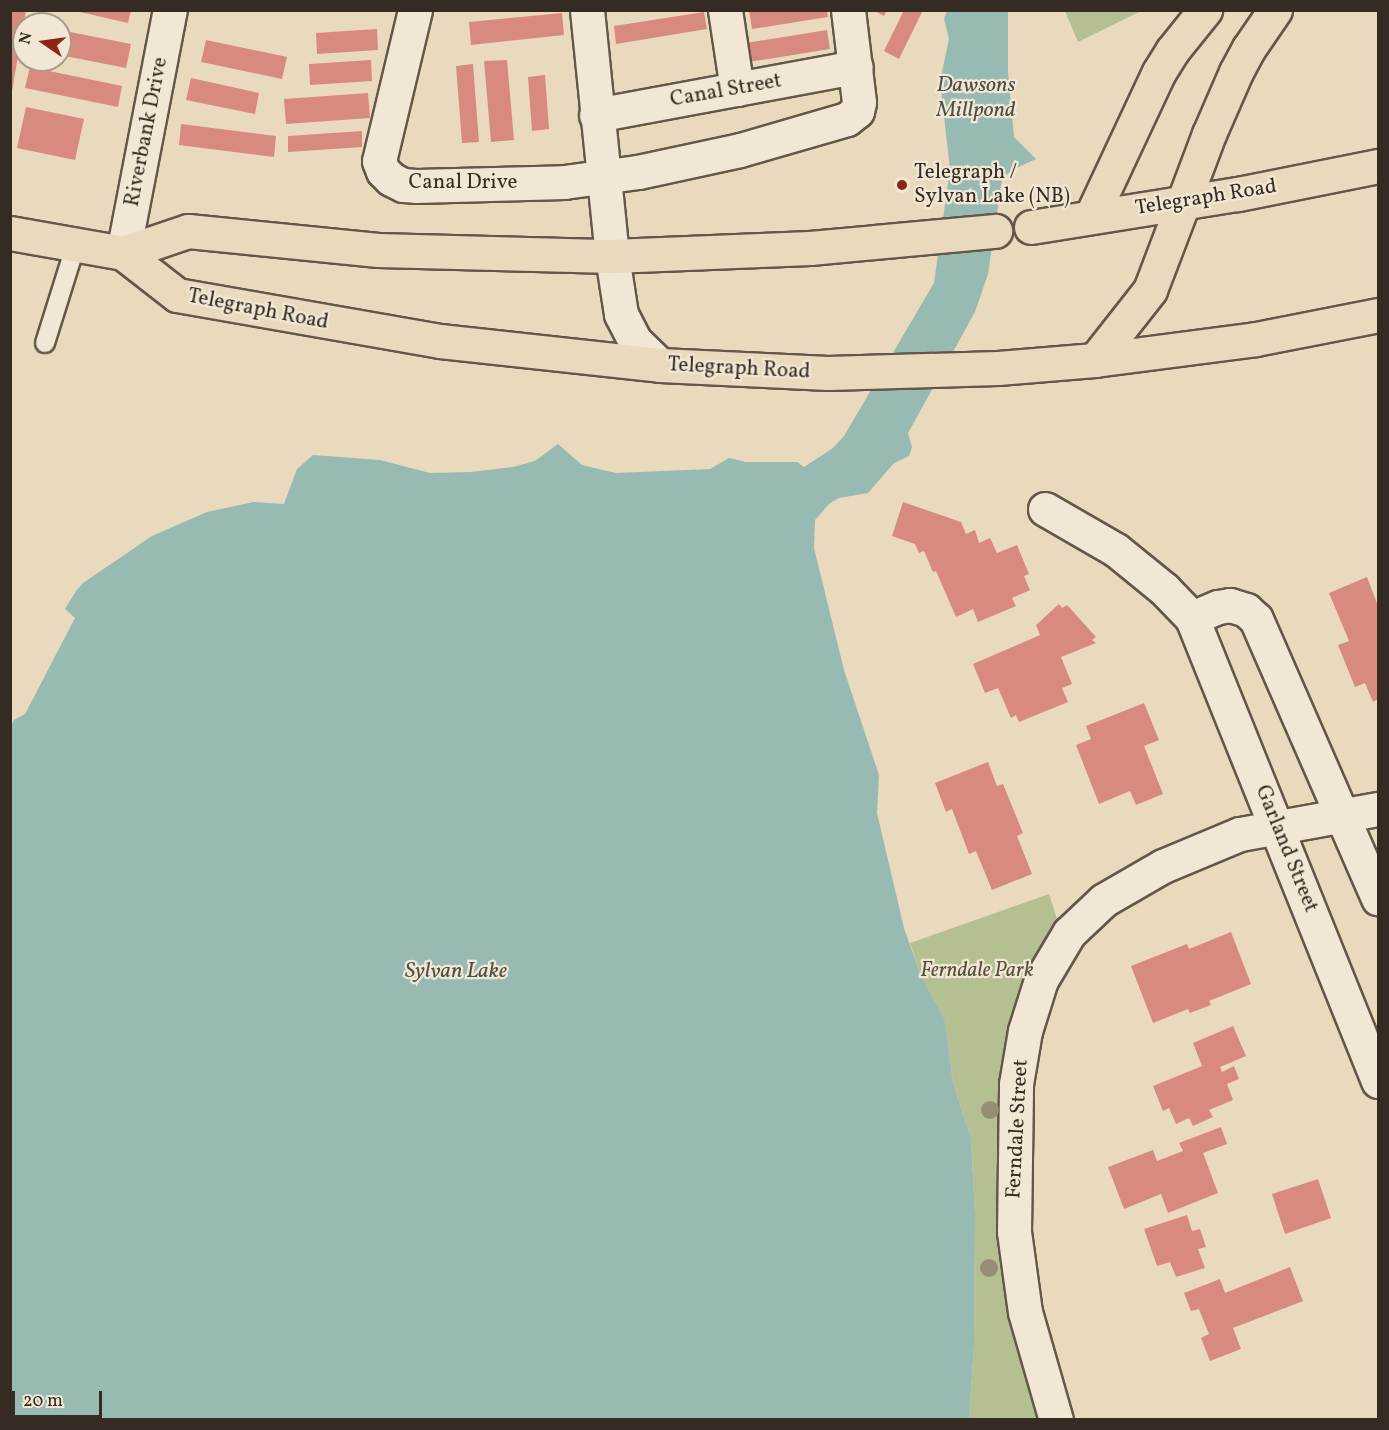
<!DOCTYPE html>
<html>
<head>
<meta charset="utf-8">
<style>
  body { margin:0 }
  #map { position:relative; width:1389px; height:1430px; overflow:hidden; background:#e9dabd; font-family:Vollkorn,serif }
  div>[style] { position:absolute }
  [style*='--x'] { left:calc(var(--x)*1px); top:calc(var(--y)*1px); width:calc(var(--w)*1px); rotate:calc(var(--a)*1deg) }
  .green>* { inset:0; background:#b5c092 }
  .water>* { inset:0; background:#97bab2 }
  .building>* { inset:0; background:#d98a7f }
  .roads { filter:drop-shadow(2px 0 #63574a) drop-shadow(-2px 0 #63574a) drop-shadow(0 2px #63574a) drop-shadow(0 -2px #63574a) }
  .lane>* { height:18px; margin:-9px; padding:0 9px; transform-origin:9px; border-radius:9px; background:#f1e7d4 }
  .street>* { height:33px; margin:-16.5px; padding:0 16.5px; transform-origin:16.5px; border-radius:16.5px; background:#f1e7d4 }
  .primary>* { height:33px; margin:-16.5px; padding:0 16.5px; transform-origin:16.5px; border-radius:16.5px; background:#e9dabd }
  .highway>* { height:33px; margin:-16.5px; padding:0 16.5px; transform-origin:16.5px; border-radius:16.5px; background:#e9dabd }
  .trees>* { width:18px; height:18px; margin:-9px; border-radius:50%; background:#988e78 }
  .dots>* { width:16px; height:16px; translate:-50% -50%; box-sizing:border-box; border:3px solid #f1e7d4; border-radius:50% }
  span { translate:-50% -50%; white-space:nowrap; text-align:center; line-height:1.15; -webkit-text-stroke:4.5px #f1e7d4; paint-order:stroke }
  .street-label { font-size:21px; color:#362b23 }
  .poi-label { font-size:21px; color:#362b23 }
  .left { translate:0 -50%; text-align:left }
  .park-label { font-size:21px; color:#56503f; font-style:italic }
  .water-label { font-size:22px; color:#4e4f47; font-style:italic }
  .frame { position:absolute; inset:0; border:12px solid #362b23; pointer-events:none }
  .north { position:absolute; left:12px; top:12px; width:60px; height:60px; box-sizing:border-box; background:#f1e7d4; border:2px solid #a69c8d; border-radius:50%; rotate:283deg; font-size:16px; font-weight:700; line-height:24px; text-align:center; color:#362b23 }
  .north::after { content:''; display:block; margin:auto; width:21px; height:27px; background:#8f2418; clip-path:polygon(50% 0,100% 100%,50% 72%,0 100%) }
  .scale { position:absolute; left:12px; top:1391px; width:90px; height:27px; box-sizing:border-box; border:3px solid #362b23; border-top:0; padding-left:8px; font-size:18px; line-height:21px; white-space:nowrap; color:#362b23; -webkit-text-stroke:4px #f1e7d4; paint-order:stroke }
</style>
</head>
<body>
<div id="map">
  <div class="green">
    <i style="clip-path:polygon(1065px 11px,1141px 11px,1078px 42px)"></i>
    <i style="clip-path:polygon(1049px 894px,1058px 922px,1033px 961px,999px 1122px,998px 1158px,998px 1189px,1044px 1419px,969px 1419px,974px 1347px,975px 1213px,971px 1139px,953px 1083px,945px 1020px,920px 973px,910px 943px)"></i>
  </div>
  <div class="water">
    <i style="clip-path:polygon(947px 11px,1008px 11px,1008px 72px,1014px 137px,1036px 159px,1012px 170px,1002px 179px,988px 274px,975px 312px,908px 433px,912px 447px,909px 456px,894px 463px,868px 493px,839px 498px,829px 504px,815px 520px,814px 548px,844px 670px,879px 775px,877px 813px,904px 928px,920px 973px,945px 1020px,953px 1083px,971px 1139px,975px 1213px,974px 1347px,969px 1419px,11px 1420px,11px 726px,14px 720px,25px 714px,75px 618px,65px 609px,76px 591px,83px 583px,152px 536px,207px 512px,254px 502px,284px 504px,297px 469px,313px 455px,380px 460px,430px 473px,471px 472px,513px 467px,535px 461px,558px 444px,582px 465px,616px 473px,710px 469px,729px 458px,746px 462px,797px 462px,804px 467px,833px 448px,844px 436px,934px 283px,950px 169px,940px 81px,949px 39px,944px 19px)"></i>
  </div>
  <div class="building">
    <i style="clip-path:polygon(10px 10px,26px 10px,12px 91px,10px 91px)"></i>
    <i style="clip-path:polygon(71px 10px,131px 10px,128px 23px)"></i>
    <i style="clip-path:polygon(749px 10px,827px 10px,828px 17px,752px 29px)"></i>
    <i style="clip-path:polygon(873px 10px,887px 10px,884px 16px)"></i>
    <i style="clip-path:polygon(904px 10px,923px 10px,899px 59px,884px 51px)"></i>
    <i style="clip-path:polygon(704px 12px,707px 29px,616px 44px,614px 26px)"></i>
    <i style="clip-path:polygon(562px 13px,564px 35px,471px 45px,469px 22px)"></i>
    <i style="clip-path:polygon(377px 29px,378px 50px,317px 54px,316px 33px)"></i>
    <i style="clip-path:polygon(60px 30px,131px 44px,126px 68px,60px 55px)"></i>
    <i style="clip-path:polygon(827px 30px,830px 49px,749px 62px,746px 43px)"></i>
    <i style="clip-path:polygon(206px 40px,287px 57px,282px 79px,201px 62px)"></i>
    <i style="clip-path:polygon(371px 60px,372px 81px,310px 85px,309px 64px)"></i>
    <i style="clip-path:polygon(507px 60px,514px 140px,491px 142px,484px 61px)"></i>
    <i style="clip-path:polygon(473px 64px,479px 142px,462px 143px,456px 66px)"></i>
    <i style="clip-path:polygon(30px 67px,122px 86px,118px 107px,25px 88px)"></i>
    <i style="clip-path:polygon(545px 75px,549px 129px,532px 131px,528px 77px)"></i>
    <i style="clip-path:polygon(191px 78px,259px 93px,255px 114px,186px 100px)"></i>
    <i style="clip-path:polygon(368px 93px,370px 118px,286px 124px,284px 99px)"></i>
    <i style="clip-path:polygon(26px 107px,84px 119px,75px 160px,17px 148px)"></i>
    <i style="clip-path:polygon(181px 124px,276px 136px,274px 157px,179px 145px)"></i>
    <i style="clip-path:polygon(362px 131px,362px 147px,288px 152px,288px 136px)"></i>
    <i style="clip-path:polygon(903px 502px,961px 522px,966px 534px,975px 530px,979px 543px,990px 538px,997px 553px,1017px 545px,1029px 574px,1024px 576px,1030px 590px,1012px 598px,1016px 606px,978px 622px,973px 609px,956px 617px,936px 571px,933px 572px,924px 551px,919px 553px,915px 544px,892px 536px)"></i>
    <i style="clip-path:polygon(1367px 577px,1378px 606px,1378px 699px,1373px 702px,1365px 683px,1355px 687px,1338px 645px,1349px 641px,1329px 593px)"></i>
    <i style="clip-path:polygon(1059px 604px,1062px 608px,1067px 605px,1096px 637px,1092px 640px,1096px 643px,1061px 657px,1072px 684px,1062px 688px,1068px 702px,1019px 722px,1016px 715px,1011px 718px,998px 688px,985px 693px,973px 664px,1040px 635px,1036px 625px)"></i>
    <i style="clip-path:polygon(1144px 703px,1159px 740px,1144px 746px,1163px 794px,1136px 805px,1130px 791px,1099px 804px,1076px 745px,1091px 739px,1086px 726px)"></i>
    <i style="clip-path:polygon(988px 762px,997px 786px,1003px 784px,1023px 833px,1017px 836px,1032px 874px,992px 890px,976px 851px,969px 854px,952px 809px,946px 812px,935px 783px)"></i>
    <i style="clip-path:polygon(1231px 932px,1251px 984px,1209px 1001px,1211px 1005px,1190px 1013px,1188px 1009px,1153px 1023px,1131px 966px,1187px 944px,1189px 949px)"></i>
    <i style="clip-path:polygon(1233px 1026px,1246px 1056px,1220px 1067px,1222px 1072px,1234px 1066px,1239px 1079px,1227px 1084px,1233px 1100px,1209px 1110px,1213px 1117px,1193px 1126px,1189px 1118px,1176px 1124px,1169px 1108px,1163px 1111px,1153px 1086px,1202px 1066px,1193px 1043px)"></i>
    <i style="clip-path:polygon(1221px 1127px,1227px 1144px,1203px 1153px,1218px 1193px,1168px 1213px,1161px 1194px,1124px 1209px,1108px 1167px,1153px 1150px,1157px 1161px,1183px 1151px,1179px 1143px)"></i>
    <i style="clip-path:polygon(1318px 1179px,1331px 1218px,1285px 1234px,1272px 1194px)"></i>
    <i style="clip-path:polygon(1187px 1215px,1192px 1231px,1200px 1229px,1206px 1247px,1198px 1249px,1205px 1268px,1176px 1277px,1170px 1262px,1157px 1266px,1144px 1229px)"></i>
    <i style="clip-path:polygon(1290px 1267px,1303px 1301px,1233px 1328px,1241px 1349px,1210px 1361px,1201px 1338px,1209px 1334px,1199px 1309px,1191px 1311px,1184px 1293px,1220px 1279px,1225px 1293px)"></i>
  </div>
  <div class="roads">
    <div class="lane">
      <i style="--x:45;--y:343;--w:104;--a:-72.6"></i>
    </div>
    <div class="street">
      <i style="--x:415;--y:10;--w:155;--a:103.4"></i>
      <i style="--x:379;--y:161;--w:11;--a:68"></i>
      <i style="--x:383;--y:171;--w:11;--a:45"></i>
      <i style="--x:391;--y:179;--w:13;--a:27"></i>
      <i style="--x:403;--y:185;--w:13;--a:4"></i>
      <i style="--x:416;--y:186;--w:148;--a:-1.5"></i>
      <i style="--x:564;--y:182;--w:75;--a:-7.7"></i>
      <i style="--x:638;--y:172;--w:104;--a:-12.2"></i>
      <i style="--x:740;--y:150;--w:111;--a:-16.2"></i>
      <i style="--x:847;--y:119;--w:13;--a:-39"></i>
      <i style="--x:857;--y:111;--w:9;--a:-77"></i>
      <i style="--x:859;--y:102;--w:93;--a:-96.8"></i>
      <i style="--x:587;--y:10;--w:247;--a:84.2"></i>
      <i style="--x:612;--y:256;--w:59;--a:81.2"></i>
      <i style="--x:621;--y:314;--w:29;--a:63"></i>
      <i style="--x:634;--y:340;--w:36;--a:44"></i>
      <i style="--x:725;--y:10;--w:80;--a:81.4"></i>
      <i style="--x:596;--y:115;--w:264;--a:-10.5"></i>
      <i style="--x:123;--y:253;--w:248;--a:-79.1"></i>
      <i style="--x:1045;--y:509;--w:82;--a:30"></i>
      <i style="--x:1116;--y:550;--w:62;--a:39.1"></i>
      <i style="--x:1164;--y:589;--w:40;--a:46"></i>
      <i style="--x:1192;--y:618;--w:499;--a:68.1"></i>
      <i style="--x:1192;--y:618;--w:28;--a:-23"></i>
      <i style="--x:1218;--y:607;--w:12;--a:-9"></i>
      <i style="--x:1230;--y:605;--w:17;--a:17"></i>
      <i style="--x:1246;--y:610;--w:13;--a:42"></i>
      <i style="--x:1256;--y:619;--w:305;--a:66.4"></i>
      <i style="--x:1056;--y:1420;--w:112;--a:-106"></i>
      <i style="--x:1025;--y:1312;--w:81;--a:-97.8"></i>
      <i style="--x:1014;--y:1232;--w:148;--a:-89.2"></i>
      <i style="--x:1016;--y:1084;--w:54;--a:-80.4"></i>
      <i style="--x:1025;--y:1031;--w:53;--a:-72.6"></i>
      <i style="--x:1041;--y:980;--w:55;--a:-59.2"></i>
      <i style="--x:1069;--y:933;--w:48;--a:-43.3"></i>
      <i style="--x:1104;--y:900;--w:68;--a:-30"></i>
      <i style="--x:1163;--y:866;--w:83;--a:-22.6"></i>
      <i style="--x:1240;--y:834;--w:140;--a:-10.3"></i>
    </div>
    <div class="primary">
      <i style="--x:1183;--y:203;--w:74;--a:-69.4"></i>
      <i style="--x:1209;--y:134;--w:68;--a:-66.5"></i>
      <i style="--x:1236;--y:72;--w:27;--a:-62"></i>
      <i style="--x:1249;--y:48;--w:46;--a:-55.6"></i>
      <i style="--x:1091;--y:217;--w:160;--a:-64.9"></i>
      <i style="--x:1159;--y:72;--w:25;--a:-58"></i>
      <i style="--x:1172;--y:51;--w:53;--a:-51.2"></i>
    </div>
    <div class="highway">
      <i style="--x:1031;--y:227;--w:210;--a:-9.1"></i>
      <i style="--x:1238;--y:194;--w:143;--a:-11.3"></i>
      <i style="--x:10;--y:233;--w:115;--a:10"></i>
      <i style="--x:123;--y:253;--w:68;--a:37.9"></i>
      <i style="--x:177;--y:295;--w:267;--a:9.9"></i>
      <i style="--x:440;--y:341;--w:221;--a:6.2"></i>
      <i style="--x:660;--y:365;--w:168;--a:2.7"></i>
      <i style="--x:828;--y:373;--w:170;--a:-1.7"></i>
      <i style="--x:998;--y:368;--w:97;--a:-4.7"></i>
      <i style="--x:1095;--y:360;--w:162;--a:-7.4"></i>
      <i style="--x:1256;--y:339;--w:124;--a:-11.1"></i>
      <i style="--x:123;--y:253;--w:69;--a:-18.7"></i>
      <i style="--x:188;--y:231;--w:191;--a:5.7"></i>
      <i style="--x:378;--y:250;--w:234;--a:1.5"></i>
      <i style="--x:612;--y:256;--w:198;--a:-2.3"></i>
      <i style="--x:810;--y:248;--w:186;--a:-5.3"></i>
      <i style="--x:1095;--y:360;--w:89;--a:-51.8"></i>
      <i style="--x:1150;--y:290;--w:93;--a:-69.2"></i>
    </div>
  </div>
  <div class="trees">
    <i style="left:990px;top:1110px"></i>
    <i style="left:989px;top:1268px"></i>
  </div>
  <div class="dots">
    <i style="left:902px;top:185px;background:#8f2418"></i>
  </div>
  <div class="street-label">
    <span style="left:726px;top:91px;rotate:-10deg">Canal Street</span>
    <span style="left:147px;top:132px;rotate:-79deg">Riverbank Drive</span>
    <span style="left:463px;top:183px">Canal Drive</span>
    <span style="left:1206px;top:198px;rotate:-9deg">Telegraph Road</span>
    <span style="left:258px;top:310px;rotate:11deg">Telegraph Road</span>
    <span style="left:739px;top:369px;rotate:3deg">Telegraph Road</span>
    <span style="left:1286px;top:849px;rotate:68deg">Garland Street</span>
    <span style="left:1018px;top:1129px;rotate:-87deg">Ferndale Street</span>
  </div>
  <div class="poi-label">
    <span class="left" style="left:914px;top:185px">Telegraph /<br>Sylvan Lake (NB)</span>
  </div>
  <div class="park-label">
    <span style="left:977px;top:971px">Ferndale Park</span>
  </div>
  <div class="water-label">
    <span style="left:976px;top:98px">Dawsons<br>Millpond</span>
    <span style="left:456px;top:972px">Sylvan Lake</span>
  </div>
  <div class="frame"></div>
  <div class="north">N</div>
  <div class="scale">20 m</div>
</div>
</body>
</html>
